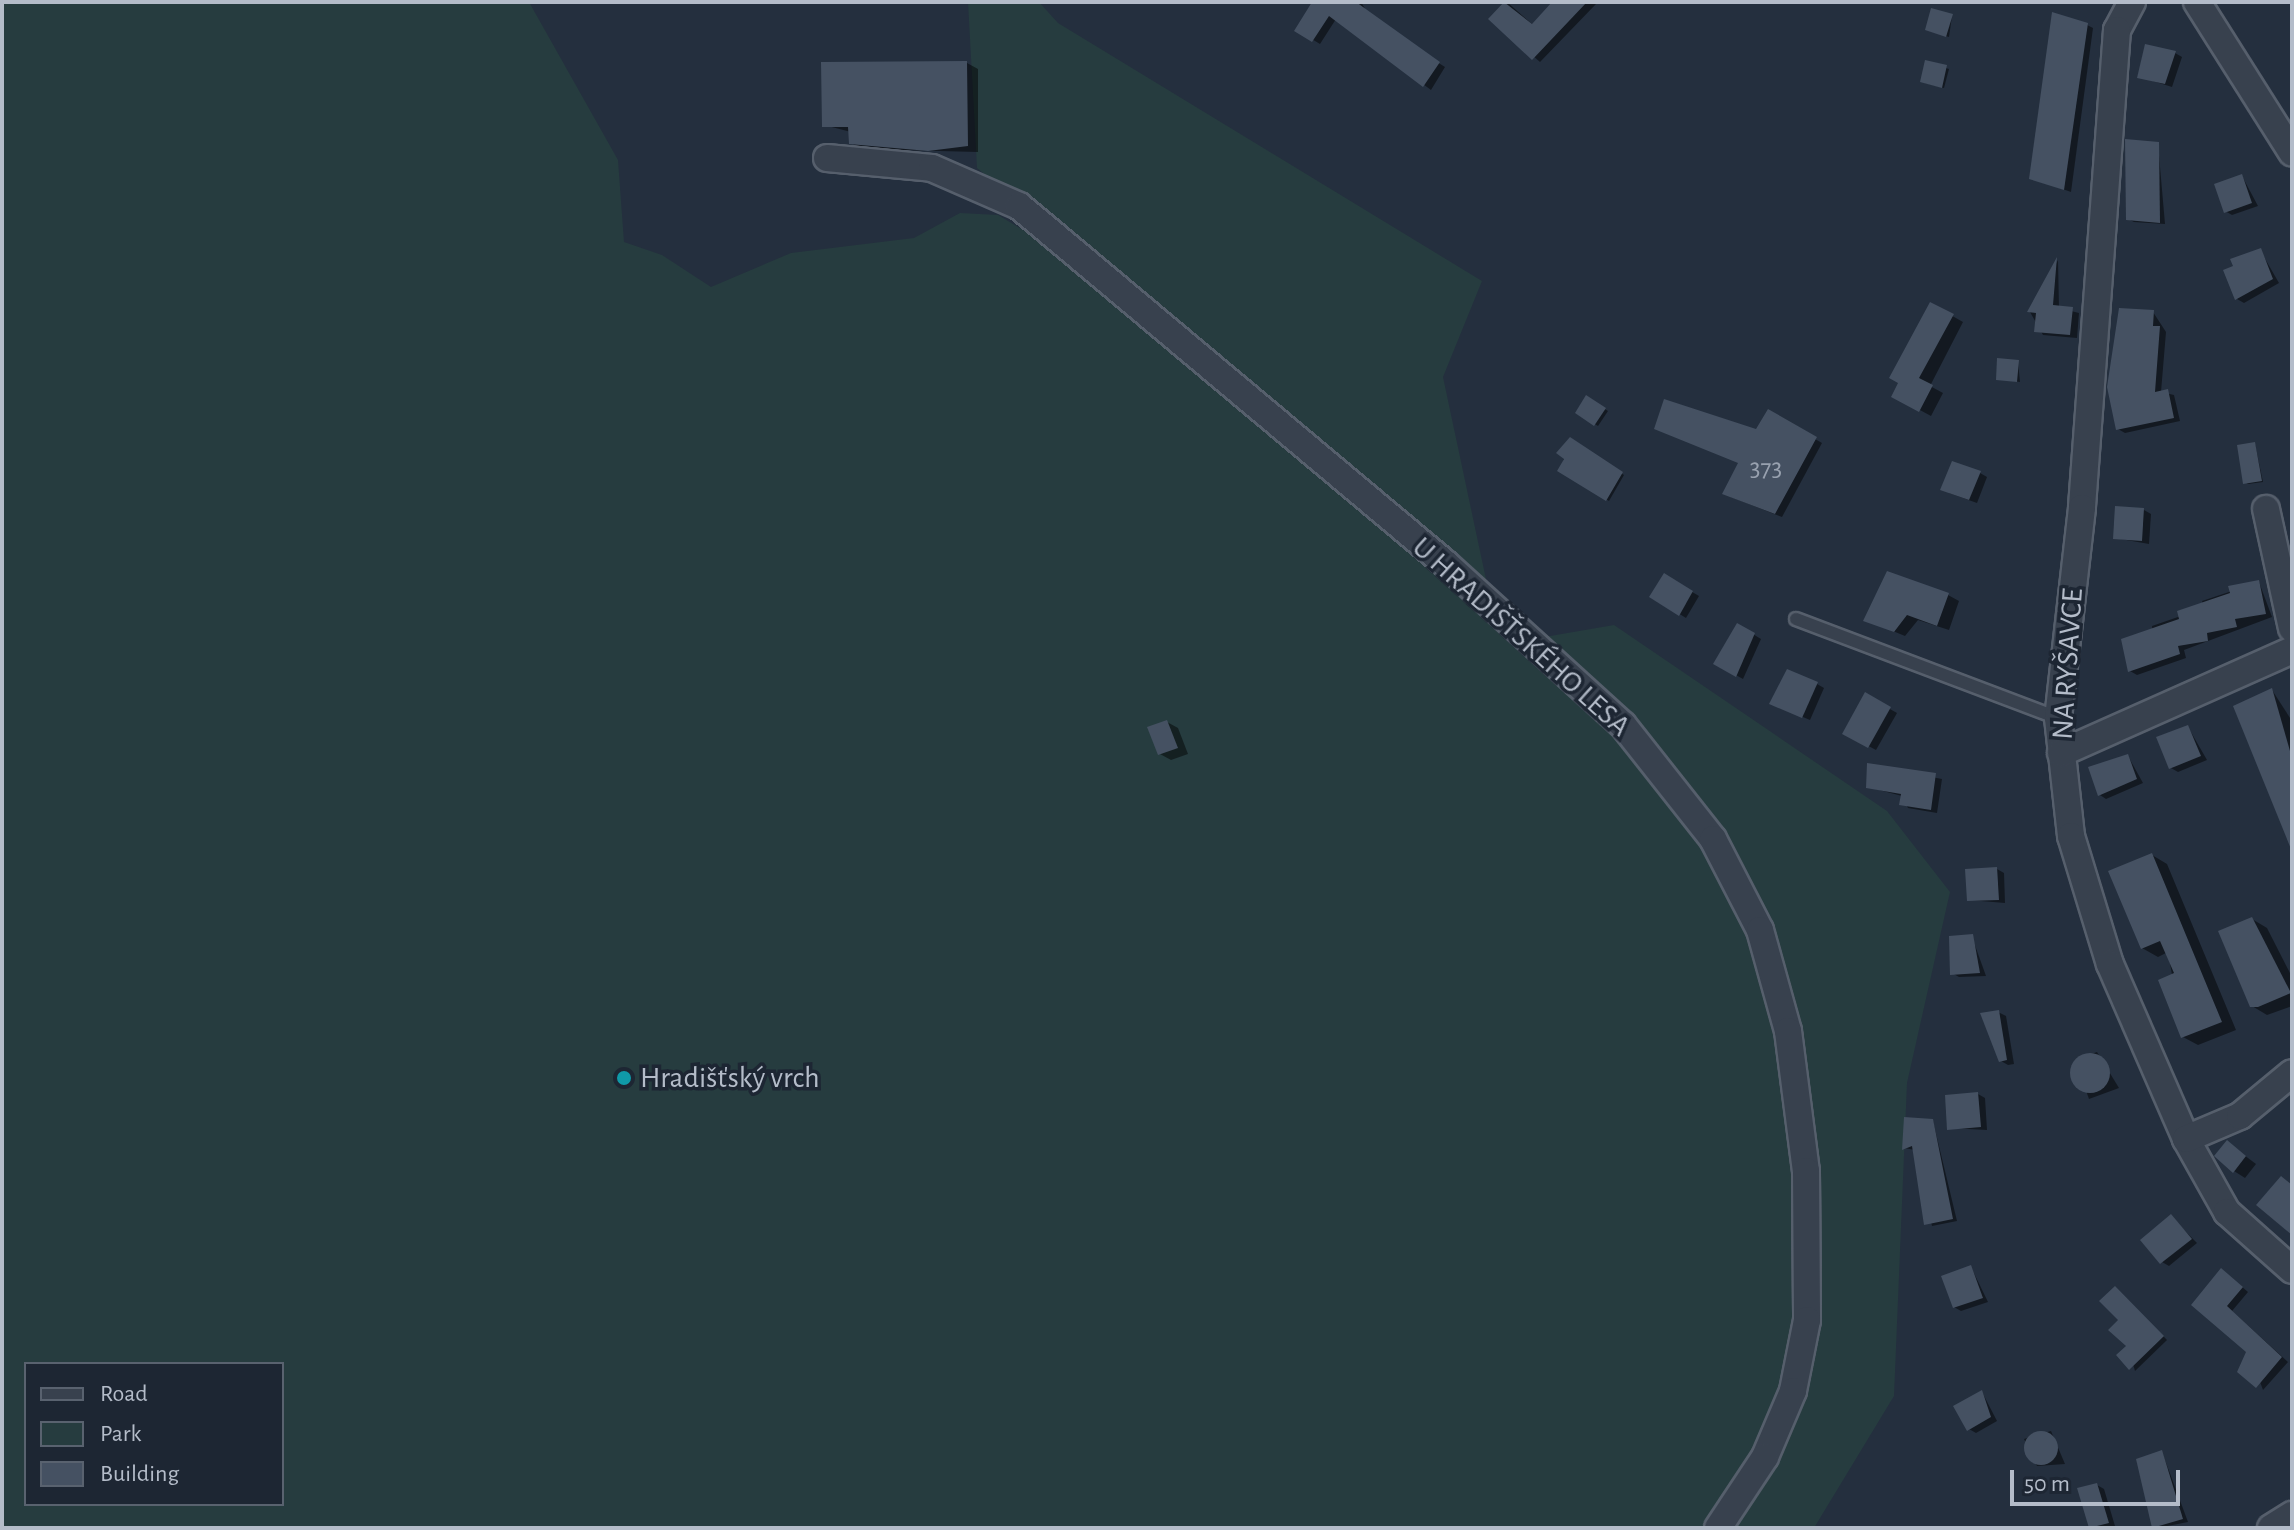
<!DOCTYPE html>
<html>
<head>
<meta charset="utf-8">
<style>
  body { margin:0 }
  #map { position:relative; width:2294px; height:1530px; overflow:hidden; background:#242f3e; font-family:"Alegreya Sans",sans-serif }
  div>[style] { position:absolute }
  [style*='--x'] { left:calc(var(--x)*1px); top:calc(var(--y)*1px); width:calc(var(--w)*1px); rotate:calc(var(--a)*1deg) }
  .green>* { inset:0; background:#263c3f }
  .shadow>* { inset:0; background:#0007 }
  .building>* { inset:0; background:#455162 }
  .round { border-radius:50% }
  .roads { filter:drop-shadow(2px 0 #565f6c) drop-shadow(-2px 0 #565f6c) drop-shadow(0 2px #565f6c) drop-shadow(0 -2px #565f6c) }
  .lane>* { height:12px; margin:-6px; padding:0 6px; transform-origin:6px; border-radius:6px; background:#38414e }
  .street>* { height:26px; margin:-13px; padding:0 13px; transform-origin:13px; border-radius:13px; background:#38414e }
  .dots>* { width:22px; height:22px; translate:-50% -50%; box-sizing:border-box; border:4px solid #1d2633; border-radius:50% }
  span { translate:-50% -50%; white-space:nowrap; text-align:center; line-height:1.15; -webkit-text-stroke:7px #1d2633; paint-order:stroke }
  .number-label { font-size:26px; color:#98a1af }
  .number-label span { -webkit-text-stroke-width:0 }
  .street-label { font-size:30px; color:#b4bcc9 }
  .poi-label { font-size:30px; color:#b4bcc9 }
  .left { translate:0 -50%; text-align:left }
  .frame { position:absolute; inset:0; border:4px solid #b4bcc9; pointer-events:none }
  .legend { position:absolute; left:24px; top:1362px; width:260px; height:144px; box-sizing:border-box; background:#1d2633; border:2px solid #59626f; margin:0; padding:10px 14px; list-style:none; font-size:24px; color:#b4bcc9 }
  .legend li { display:flex; align-items:center; gap:16px; height:40px }
  .legend b { width:40px; border:2px solid #59626f }
  .scale { position:absolute; left:2010px; top:1470px; width:170px; height:36px; box-sizing:border-box; border:4px solid #b4bcc9; border-top:0; padding-left:10px; font-size:24px; line-height:28px; white-space:nowrap; color:#b4bcc9; -webkit-text-stroke:6px #1d2633; paint-order:stroke }
</style>
</head>
<body>
<div id="map">
  <div class="green">
    <i style="clip-path:polygon(evenodd,2px 2px,529px 2px,618px 160px,624px 242px,662px 255px,711px 287px,791px 253px,914px 238px,960px 213px,998px 215px,1048px 245px,1386px 527px,1509px 643px,1614px 625px,1887px 811px,1950px 892px,1907px 1083px,1894px 1396px,1814px 1528px,2px 1528px,2px 2px,26px 1364px,282px 1364px,282px 1504px,26px 1504px,26px 1364px)"></i>
    <i style="clip-path:polygon(968px 2px,1039px 2px,1058px 23px,1482px 281px,1443px 377px,1487px 584px,977px 168px)"></i>
  </div>
  <div class="shadow">
    <i style="clip-path:polygon(1314px 2px,1361px 2px,1373px 22px,1445px 67px,1431px 90px,1336px 19px,1320px 44px,1297px 30px)"></i>
    <i style="clip-path:polygon(1507px 2px,1533px 25px,1555px 2px,1596px 4px,1540px 62px,1491px 19px)"></i>
    <i style="clip-path:polygon(1952px 16px,1949px 37px,1930px 31px)"></i>
    <i style="clip-path:polygon(2087px 25px,2093px 28px,2071px 192px,2031px 178px)"></i>
    <i style="clip-path:polygon(2175px 53px,2182px 57px,2172px 87px,2140px 77px)"></i>
    <i style="clip-path:polygon(1927px 62px,1949px 69px,1944px 88px,1925px 83px)"></i>
    <i style="clip-path:polygon(967px 63px,978px 69px,978px 152px,862px 149px,851px 143px,851px 132px,824px 125px)"></i>
    <i style="clip-path:polygon(2158px 144px,2165px 224px,2134px 222px,2128px 219px)"></i>
    <i style="clip-path:polygon(2242px 176px,2258px 206px,2232px 215px,2225px 211px)"></i>
    <i style="clip-path:polygon(2260px 250px,2279px 283px,2244px 303px,2237px 299px)"></i>
    <i style="clip-path:polygon(2058px 260px,2059px 308px,2079px 313px,2077px 338px,2043px 335px,2030px 312px)"></i>
    <i style="clip-path:polygon(1931px 304px,1963px 322px,1930px 386px,1943px 393px,1931px 416px,1894px 396px)"></i>
    <i style="clip-path:polygon(2153px 312px,2166px 332px,2161px 392px,2174px 395px,2180px 421px,2125px 433px,2118px 429px)"></i>
    <i style="clip-path:polygon(2018px 362px,2020px 382px,1998px 379px)"></i>
    <i style="clip-path:polygon(1587px 398px,1608px 411px,1598px 426px,1578px 413px)"></i>
    <i style="clip-path:polygon(1768px 412px,1822px 443px,1782px 517px,1731px 497px)"></i>
    <i style="clip-path:polygon(1570px 440px,1624px 475px,1609px 501px,1560px 470px)"></i>
    <i style="clip-path:polygon(2255px 444px,2263px 482px,2248px 484px,2245px 482px)"></i>
    <i style="clip-path:polygon(1980px 473px,1987px 477px,1977px 503px,1949px 493px)"></i>
    <i style="clip-path:polygon(2144px 510px,2151px 514px,2149px 544px,2115px 538px)"></i>
    <i style="clip-path:polygon(1665px 576px,1699px 596px,1686px 618px,1652px 597px)"></i>
    <i style="clip-path:polygon(2259px 582px,2272px 617px,2184px 650px,2186px 658px,2137px 675px,2130px 671px,2123px 640px,2153px 635px,2152px 626px,2204px 608px,2202px 601px)"></i>
    <i style="clip-path:polygon(1948px 595px,1959px 601px,1949px 630px,1918px 620px,1905px 636px,1866px 620px)"></i>
    <i style="clip-path:polygon(1738px 625px,1761px 639px,1743px 679px,1716px 664px)"></i>
    <i style="clip-path:polygon(1817px 684px,1824px 688px,1810px 720px,1779px 707px)"></i>
    <i style="clip-path:polygon(2272px 690px,2292px 721px,2292px 846px,2236px 707px)"></i>
    <i style="clip-path:polygon(1865px 695px,1897px 713px,1876px 750px,1844px 733px)"></i>
    <i style="clip-path:polygon(1167px 722px,1178px 728px,1188px 754px,1171px 760px,1160px 754px)"></i>
    <i style="clip-path:polygon(2188px 727px,2207px 760px,2178px 772px,2171px 768px)"></i>
    <i style="clip-path:polygon(2128px 756px,2143px 783px,2106px 799px,2100px 795px)"></i>
    <i style="clip-path:polygon(1868px 765px,1942px 779px,1937px 813px,1908px 808px,1902px 796px,1868px 787px)"></i>
    <i style="clip-path:polygon(2152px 855px,2167px 864px,2236px 1030px,2198px 1045px,2183px 1037px,2168px 952px,2158px 957px,2142px 948px)"></i>
    <i style="clip-path:polygon(1997px 869px,2004px 873px,2005px 903px,1969px 900px)"></i>
    <i style="clip-path:polygon(2252px 919px,2267px 928px,2292px 977px,2292px 1006px,2267px 1015px,2252px 1006px)"></i>
    <i style="clip-path:polygon(1972px 937px,1986px 976px,1959px 977px,1952px 973px)"></i>
    <i style="clip-path:polygon(1998px 1012px,2006px 1016px,2014px 1064px,2008px 1065px,2001px 1061px)"></i>
    <i style="clip-path:polygon(2097px 1052px,2119px 1088px,2089px 1099px,2075px 1060px)"></i>
    <i style="clip-path:polygon(1978px 1094px,1985px 1098px,1987px 1130px,1949px 1128px)"></i>
    <i style="clip-path:polygon(1933px 1121px,1957px 1221px,1932px 1226px,1915px 1150px,1904px 1148px)"></i>
    <i style="clip-path:polygon(2228px 1143px,2256px 1164px,2245px 1178px,2234px 1171px)"></i>
    <i style="clip-path:polygon(2171px 1217px,2197px 1243px,2169px 1266px,2162px 1262px)"></i>
    <i style="clip-path:polygon(1971px 1267px,1988px 1302px,1961px 1311px,1954px 1307px)"></i>
    <i style="clip-path:polygon(2227px 1274px,2248px 1292px,2232px 1311px,2288px 1362px,2263px 1390px,2249px 1352px,2193px 1305px)"></i>
    <i style="clip-path:polygon(2119px 1291px,2167px 1340px,2135px 1371px,2120px 1320px)"></i>
    <i style="clip-path:polygon(1982px 1392px,1997px 1421px,1976px 1433px,1969px 1429px)"></i>
    <i style="clip-path:polygon(2051px 1431px,2065px 1464px,2037px 1466px,2024px 1439px)"></i>
    <i style="clip-path:polygon(2162px 1452px,2188px 1522px,2157px 1528px,2154px 1526px)"></i>
    <i style="clip-path:polygon(2097px 1485px,2104px 1489px,2115px 1526px,2090px 1527px)"></i>
  </div>
  <div class="building">
    <i style="clip-path:polygon(1312px 2px,1356px 2px,1440px 62px,1423px 87px,1329px 16px,1312px 42px,1294px 31px)"></i>
    <i style="clip-path:polygon(1504px 2px,1532px 24px,1552px 2px,1587px 2px,1532px 60px,1488px 19px)"></i>
    <i style="clip-path:polygon(1931px 8px,1953px 14px,1946px 37px,1925px 30px)"></i>
    <i style="clip-path:polygon(2052px 12px,2088px 23px,2064px 190px,2029px 179px)"></i>
    <i style="clip-path:polygon(2145px 44px,2176px 51px,2165px 84px,2137px 78px)"></i>
    <i style="clip-path:polygon(1925px 60px,1947px 65px,1942px 88px,1920px 82px)"></i>
    <i style="clip-path:polygon(967px 61px,968px 146px,928px 151px,849px 144px,848px 127px,822px 127px,821px 62px)"></i>
    <i style="clip-path:polygon(2125px 139px,2159px 142px,2160px 223px,2126px 220px)"></i>
    <i style="clip-path:polygon(2242px 174px,2252px 203px,2224px 213px,2214px 184px)"></i>
    <i style="clip-path:polygon(2261px 248px,2273px 279px,2235px 300px,2223px 270px,2233px 266px,2230px 259px)"></i>
    <i style="clip-path:polygon(2057px 257px,2053px 305px,2073px 307px,2070px 335px,2034px 332px,2036px 313px,2027px 312px)"></i>
    <i style="clip-path:polygon(1930px 302px,1954px 314px,1919px 378px,1933px 385px,1919px 412px,1891px 397px,1898px 383px,1889px 378px)"></i>
    <i style="clip-path:polygon(2119px 308px,2154px 310px,2153px 326px,2160px 326px,2155px 392px,2168px 389px,2174px 418px,2116px 430px,2107px 387px)"></i>
    <i style="clip-path:polygon(1997px 358px,2019px 360px,2017px 382px,1996px 380px)"></i>
    <i style="clip-path:polygon(1586px 395px,1606px 408px,1594px 426px,1575px 413px)"></i>
    <i style="clip-path:polygon(1664px 399px,1756px 429px,1768px 409px,1817px 437px,1775px 514px,1722px 494px,1738px 463px,1654px 429px)"></i>
    <i style="clip-path:polygon(1570px 437px,1623px 472px,1606px 501px,1557px 471px,1564px 459px,1556px 453px)"></i>
    <i style="clip-path:polygon(2255px 442px,2262px 481px,2243px 484px,2237px 445px)"></i>
    <i style="clip-path:polygon(1952px 461px,1981px 471px,1969px 500px,1940px 490px)"></i>
    <i style="clip-path:polygon(2115px 506px,2144px 508px,2142px 541px,2113px 539px)"></i>
    <i style="clip-path:polygon(1887px 571px,1949px 593px,1937px 626px,1907px 615px,1894px 632px,1863px 621px)"></i>
    <i style="clip-path:polygon(1664px 573px,1693px 591px,1679px 616px,1649px 597px)"></i>
    <i style="clip-path:polygon(2259px 580px,2266px 614px,2235px 619px,2237px 627px,2207px 633px,2208px 641px,2178px 646px,2180px 654px,2128px 672px,2121px 639px,2179px 619px,2177px 611px,2230px 593px,2228px 586px)"></i>
    <i style="clip-path:polygon(1737px 623px,1755px 633px,1736px 677px,1713px 664px)"></i>
    <i style="clip-path:polygon(1787px 669px,1818px 682px,1802px 718px,1769px 704px)"></i>
    <i style="clip-path:polygon(2272px 688px,2292px 758px,2291px 849px,2233px 706px)"></i>
    <i style="clip-path:polygon(1865px 692px,1891px 707px,1868px 748px,1842px 734px)"></i>
    <i style="clip-path:polygon(1167px 720px,1178px 748px,1158px 755px,1147px 727px)"></i>
    <i style="clip-path:polygon(2188px 725px,2201px 756px,2169px 769px,2156px 737px)"></i>
    <i style="clip-path:polygon(2128px 754px,2137px 779px,2098px 796px,2088px 767px)"></i>
    <i style="clip-path:polygon(1867px 763px,1936px 773px,1931px 810px,1899px 805px,1901px 794px,1866px 788px)"></i>
    <i style="clip-path:polygon(2152px 853px,2222px 1022px,2181px 1038px,2158px 980px,2174px 973px,2160px 941px,2141px 949px,2108px 871px)"></i>
    <i style="clip-path:polygon(1997px 867px,1999px 900px,1967px 901px,1965px 869px)"></i>
    <i style="clip-path:polygon(2252px 917px,2291px 993px,2258px 1007px,2250px 1007px,2218px 931px)"></i>
    <i style="clip-path:polygon(1973px 934px,1980px 973px,1950px 975px,1949px 936px)"></i>
    <i style="clip-path:polygon(1999px 1010px,2007px 1060px,1999px 1062px,1980px 1013px)"></i>
    <i class="round" style="left:2070px;top:1053px;width:40px;height:40px"></i>
    <i style="clip-path:polygon(1978px 1092px,1981px 1127px,1947px 1130px,1945px 1095px)"></i>
    <i style="clip-path:polygon(1904px 1117px,1933px 1119px,1953px 1219px,1924px 1225px,1912px 1146px,1902px 1150px)"></i>
    <i style="clip-path:polygon(2227px 1140px,2246px 1156px,2233px 1173px,2214px 1156px)"></i>
    <i style="clip-path:polygon(2281px 1176px,2292px 1185px,2292px 1235px,2256px 1205px)"></i>
    <i style="clip-path:polygon(2171px 1214px,2192px 1239px,2160px 1264px,2140px 1240px)"></i>
    <i style="clip-path:polygon(1971px 1265px,1983px 1298px,1953px 1308px,1941px 1276px)"></i>
    <i style="clip-path:polygon(2221px 1268px,2243px 1287px,2227px 1306px,2282px 1357px,2256px 1388px,2237px 1372px,2246px 1352px,2191px 1305px)"></i>
    <i style="clip-path:polygon(2115px 1286px,2164px 1336px,2129px 1370px,2116px 1355px,2126px 1346px,2108px 1330px,2118px 1320px,2099px 1301px)"></i>
    <i style="clip-path:polygon(1982px 1390px,1991px 1417px,1967px 1431px,1953px 1406px)"></i>
    <i class="round" style="left:2024px;top:1431px;width:34px;height:34px"></i>
    <i style="clip-path:polygon(2162px 1450px,2183px 1519px,2152px 1528px,2136px 1459px)"></i>
    <i style="clip-path:polygon(2097px 1483px,2109px 1523px,2089px 1528px,2077px 1488px)"></i>
  </div>
  <div class="roads">
    <div class="lane">
      <i style="--x:1796;--y:619;--w:280;--a:20.7"></i>
    </div>
    <div class="street">
      <i style="--x:2132;--y:2;--w:32;--a:118"></i>
      <i style="--x:2117;--y:30;--w:479;--a:94.2"></i>
      <i style="--x:2082;--y:508;--w:211;--a:96.5"></i>
      <i style="--x:2058;--y:718;--w:119;--a:83.7"></i>
      <i style="--x:2071;--y:836;--w:134;--a:73.1"></i>
      <i style="--x:2110;--y:964;--w:191;--a:66.5"></i>
      <i style="--x:2186;--y:1139;--w:84;--a:60.7"></i>
      <i style="--x:2227;--y:1212;--w:87;--a:41.7"></i>
      <i style="--x:2197;--y:2;--w:178;--a:57.7"></i>
      <i style="--x:827;--y:158;--w:105;--a:5.4"></i>
      <i style="--x:932;--y:168;--w:95;--a:23.6"></i>
      <i style="--x:1019;--y:206;--w:557;--a:39.98"></i>
      <i style="--x:1446;--y:564;--w:239;--a:42.3"></i>
      <i style="--x:1623;--y:725;--w:145;--a:51.7"></i>
      <i style="--x:1713;--y:839;--w:102;--a:62.7"></i>
      <i style="--x:1760;--y:930;--w:105;--a:74.5"></i>
      <i style="--x:1788;--y:1031;--w:141;--a:82.7"></i>
      <i style="--x:1806;--y:1171;--w:149;--a:89.6"></i>
      <i style="--x:1807;--y:1320;--w:72;--a:101.2"></i>
      <i style="--x:1793;--y:1391;--w:72;--a:113"></i>
      <i style="--x:1765;--y:1457;--w:85;--a:123.5"></i>
      <i style="--x:2266;--y:509;--w:122;--a:77.7"></i>
      <i style="--x:2061;--y:753;--w:253;--a:-24"></i>
      <i style="--x:2186;--y:1139;--w:59;--a:-23.1"></i>
      <i style="--x:2240;--y:1116;--w:67;--a:-39.6"></i>
      <i style="--x:2271;--y:1528;--w:25;--a:-32"></i>
    </div>
  </div>
  <div class="dots">
    <i style="left:624px;top:1078px;background:#0f9aa8"></i>
  </div>
  <div class="number-label">
    <span style="left:1766px;top:469px">373</span>
  </div>
  <div class="street-label">
    <span style="left:1521px;top:637px;rotate:42deg">U HRADIŠŤSKÉHO LESA</span>
    <span style="left:2068px;top:664px;rotate:-86deg">NA RYŠAVCE</span>
  </div>
  <div class="poi-label">
    <span class="left" style="left:640px;top:1078px">Hradišťský vrch</span>
  </div>
  <div class="frame"></div>
  <ul class="legend">
  <li><b style="height:10px;background:#38414e"></b>Road</li>
  <li><b style="height:22px;background:#263c3f"></b>Park</li>
  <li><b style="height:22px;background:#455162"></b>Building</li>
  </ul>
  <div class="scale">50 m</div>
</div>
</body>
</html>
